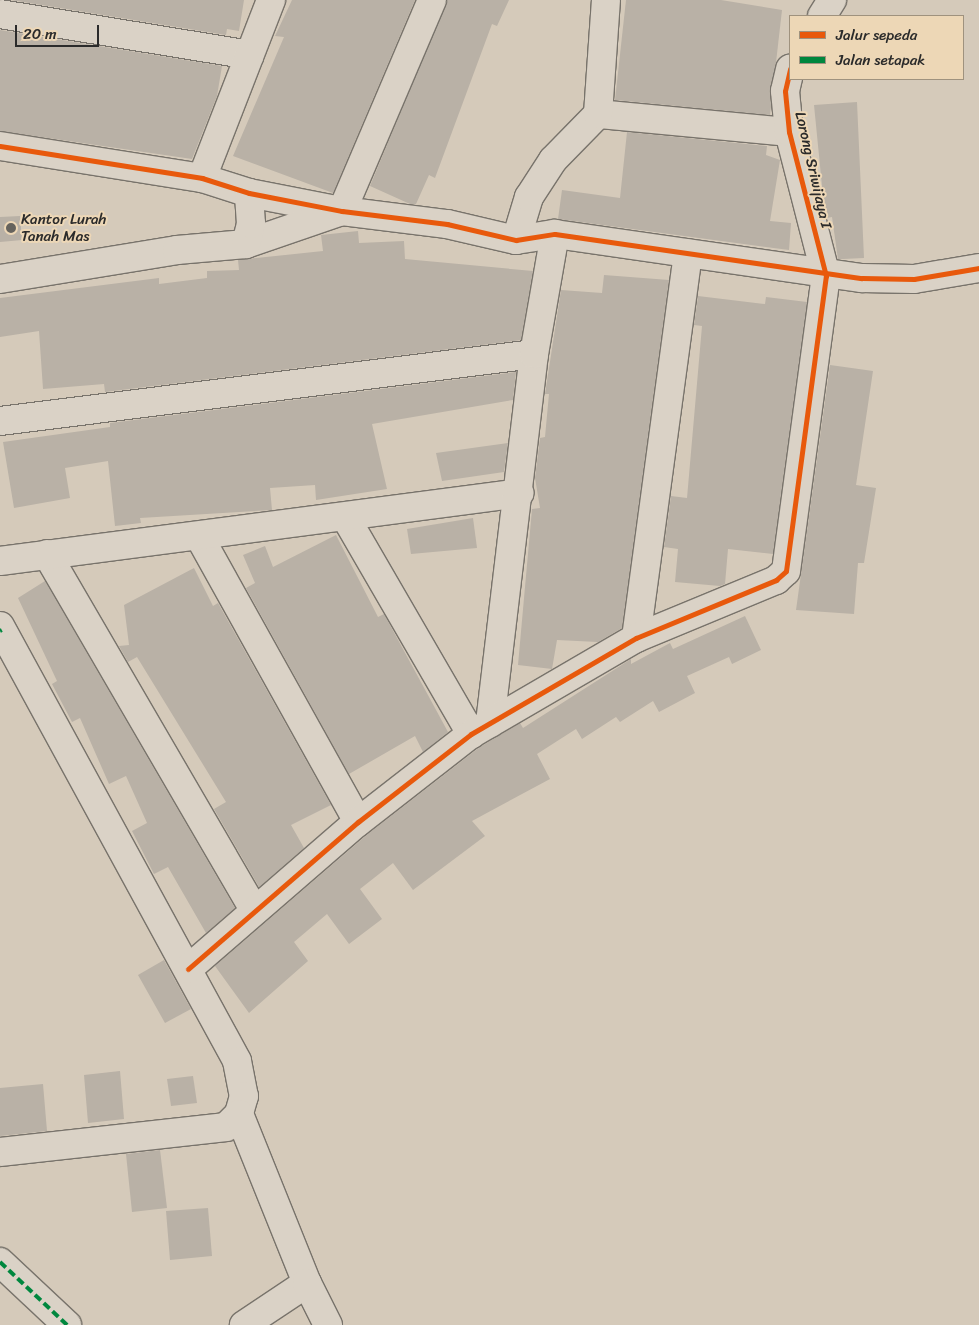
<!DOCTYPE html>
<html>
<head>
<meta charset="utf-8">
<style>
  body { margin:0 }
  #map { position:relative; width:979px; height:1325px; overflow:hidden; background:#d5caba; font-family:Sriracha,sans-serif }
  div>[style] { position:absolute }
  [style*='--x'] { left:calc(var(--x)*1px); top:calc(var(--y)*1px); width:calc(var(--w)*1px); rotate:calc(var(--a)*1deg) }
  .building>* { inset:0; background:#b9b1a6 }
  .roads { filter:drop-shadow(1px 0 #78736b) drop-shadow(-1px 0 #78736b) drop-shadow(0 1px #78736b) drop-shadow(0 -1px #78736b) }
  .minor>* { height:28px; margin:-14px; padding:0 14px; transform-origin:14px; border-radius:14px; background:#dad2c6 }
  .quiet>* { height:4px; margin-top:-2px; transform-origin:0; background:repeating-linear-gradient(90deg,#00873e 0 8px,transparent 0 12px) }
  .cycleway>* { height:5px; margin:-2.5px; padding:0 2.5px; transform-origin:2.5px; border-radius:2.5px; background:#e8590c }
  .dots>* { width:14px; height:14px; translate:-50% -50%; box-sizing:border-box; border:2px solid #edd7b6; border-radius:50% }
  span { translate:-50% -50%; white-space:nowrap; text-align:center; line-height:1.15; -webkit-text-stroke:4px #edd7b6; paint-order:stroke }
  .street-label { font-size:15px; color:#2b2b2b }
  .poi-label { font-size:15px; color:#2b2b2b }
  .left { translate:0 -50%; text-align:left }
  .legend { position:absolute; left:789px; top:15px; width:175px; height:65px; box-sizing:border-box; background:#edd7b6; border:1px solid #9f927e; margin:0; padding:6px 9px; list-style:none; font-size:15px; color:#2b2b2b }
  .legend li { display:flex; align-items:center; gap:10px; height:25px }
  .legend b { width:25px; border:1px solid #9f927e }
  .scale { position:absolute; left:15px; top:25px; width:84px; height:22px; box-sizing:border-box; border:2px solid #2b2b2b; border-top:0; padding-left:6px; font-size:15px; line-height:18px; white-space:nowrap; color:#2b2b2b; -webkit-text-stroke:4px #edd7b6; paint-order:stroke }
</style>
</head>
<body>
<div id="map">
  <div class="building">
    <i style="clip-path:polygon(11px 0,244px 0,239px 31px,227px 29px,226px 35px)"></i>
    <i style="clip-path:polygon(292px 0,415px 0,333px 193px,233px 156px,284px 37px,275px 36px)"></i>
    <i style="clip-path:polygon(447px 0,509px 0,497px 26px,492px 24px,435px 178px,429px 175px,416px 204px,410px 204px,370px 186px)"></i>
    <i style="clip-path:polygon(626px 0,721px 0,782px 10px,770px 115px,615px 100px)"></i>
    <i style="clip-path:polygon(0 30px,222px 66px,217px 96px,192px 159px,0 131px)"></i>
    <i style="clip-path:polygon(857px 102px,864px 258px,843px 259px,838px 259px,832px 217px,827px 218px,824px 206px,814px 105px)"></i>
    <i style="clip-path:polygon(627px 132px,767px 146px,766px 155px,780px 160px,770px 221px,791px 223px,789px 250px,558px 219px,562px 190px,620px 198px)"></i>
    <i style="clip-path:polygon(20px 216px,22px 240px,0 242px,0 217px)"></i>
    <i style="clip-path:polygon(358px 231px,359px 243px,404px 241px,405px 259px,533px 271px,521px 340px,105px 392px,104px 384px,43px 389px,39px 331px,0 337px,0 298px,159px 278px,159px 284px,207px 278px,207px 271px,239px 270px,238px 260px,323px 251px,321px 235px)"></i>
    <i style="clip-path:polygon(604px 275px,669px 280px,622px 628px,598px 642px,557px 640px,552px 669px,518px 665px,532px 509px,540px 508px,535px 478px,540px 438px,545px 437px,549px 394px,545px 394px,561px 290px,602px 293px)"></i>
    <i style="clip-path:polygon(698px 296px,765px 304px,766px 297px,807px 302px,773px 554px,728px 549px,725px 584px,720px 586px,675px 582px,678px 549px,664px 547px,671px 496px,687px 498px,702px 326px,694px 325px)"></i>
    <i style="clip-path:polygon(830px 365px,873px 371px,856px 485px,876px 488px,864px 563px,858px 563px,854px 614px,796px 610px)"></i>
    <i style="clip-path:polygon(516px 372px,513px 400px,372px 424px,387px 489px,316px 500px,315px 485px,270px 488px,272px 510px,140px 518px,141px 523px,115px 526px,108px 461px,65px 468px,70px 498px,14px 508px,3px 442px,110px 427px,110px 423px)"></i>
    <i style="clip-path:polygon(508px 443px,504px 472px,442px 481px,436px 453px)"></i>
    <i style="clip-path:polygon(473px 518px,477px 548px,411px 554px,407px 529px)"></i>
    <i style="clip-path:polygon(336px 535px,378px 617px,384px 614px,448px 732px,423px 752px,415px 736px,349px 774px,246px 588px,255px 583px,243px 555px,265px 546px,273px 567px)"></i>
    <i style="clip-path:polygon(194px 568px,213px 606px,218px 603px,331px 805px,291px 825px,304px 848px,259px 887px,214px 809px,226px 802px,137px 657px,128px 662px,119px 646px,129px 645px,124px 605px)"></i>
    <i style="clip-path:polygon(45px 581px,235px 908px,206px 933px,168px 867px,154px 874px,132px 831px,147px 823px,126px 776px,109px 784px,80px 718px,72px 722px,52px 684px,57px 681px,18px 598px)"></i>
    <i style="clip-path:polygon(745px 616px,761px 650px,732px 664px,729px 657px,687px 676px,695px 693px,659px 712px,653px 701px,620px 722px,616px 717px,582px 739px,576px 729px,537px 754px,550px 779px,472px 821px,485px 836px,413px 890px,393px 863px,360px 889px,382px 919px,349px 944px,327px 914px,294px 942px,308px 961px,249px 1013px,215px 966px,368px 834px,480px 747px,520px 723px,523px 728px,631px 659px,631px 664px,670px 643px,673px 649px)"></i>
    <i style="clip-path:polygon(164px 960px,191px 1009px,165px 1023px,138px 975px)"></i>
    <i style="clip-path:polygon(120px 1071px,124px 1119px,88px 1123px,84px 1075px)"></i>
    <i style="clip-path:polygon(193px 1076px,197px 1103px,171px 1106px,167px 1079px)"></i>
    <i style="clip-path:polygon(43px 1084px,47px 1131px,0 1136px,0 1088px)"></i>
    <i style="clip-path:polygon(160px 1150px,167px 1208px,132px 1212px,126px 1154px)"></i>
    <i style="clip-path:polygon(208px 1208px,212px 1256px,170px 1260px,166px 1211px)"></i>
  </div>
  <div class="roads">
    <div class="minor">
      <i style="--x:0;--y:14;--w:253;--a:9.3"></i>
      <i style="--x:822;--y:16;--w:19;--a:-58"></i>
      <i style="--x:598;--y:114;--w:192;--a:5.4"></i>
      <i style="--x:0;--y:146;--w:205;--a:9"></i>
      <i style="--x:202;--y:178;--w:49;--a:17.7"></i>
      <i style="--x:249;--y:193;--w:95;--a:11"></i>
      <i style="--x:342;--y:211;--w:106;--a:7.1"></i>
      <i style="--x:447;--y:224;--w:71;--a:13.1"></i>
      <i style="--x:516;--y:240;--w:39;--a:-9"></i>
      <i style="--x:555;--y:234;--w:310;--a:8.2"></i>
      <i style="--x:862;--y:278;--w:52;--a:1.1"></i>
      <i style="--x:914;--y:279;--w:66;--a:-9.6"></i>
      <i style="--x:202;--y:178;--w:191;--a:-68.8"></i>
      <i style="--x:516;--y:240;--w:45;--a:-73.2"></i>
      <i style="--x:529;--y:197;--w:44;--a:-57"></i>
      <i style="--x:553;--y:160;--w:64;--a:-45.6"></i>
      <i style="--x:598;--y:114;--w:114;--a:-86"></i>
      <i style="--x:246;--y:244;--w:102;--a:-19"></i>
      <i style="--x:342;--y:211;--w:229;--a:-66.9"></i>
      <i style="--x:0;--y:279;--w:179;--a:-9.3"></i>
      <i style="--x:177;--y:250;--w:69;--a:-5"></i>
      <i style="--x:246;--y:244;--w:21;--a:-76"></i>
      <i style="--x:251;--y:224;--w:31;--a:-94"></i>
      <i style="--x:0;--y:421;--w:538;--a:-7.15"></i>
      <i style="--x:346;--y:518;--w:250;--a:59.9"></i>
      <i style="--x:199;--y:536;--w:327;--a:60.9"></i>
      <i style="--x:47;--y:554;--w:411;--a:59.8"></i>
      <i style="--x:0;--y:561;--w:524;--a:-7.45"></i>
      <i style="--x:0;--y:626;--w:495;--a:61.4"></i>
      <i style="--x:237;--y:1061;--w:36;--a:79"></i>
      <i style="--x:244;--y:1096;--w:19;--a:106"></i>
      <i style="--x:239;--y:1114;--w:18;--a:135"></i>
      <i style="--x:226;--y:1127;--w:227;--a:173.7"></i>
      <i style="--x:636;--y:638;--w:388;--a:-82.3"></i>
      <i style="--x:490;--y:723;--w:372;--a:-83.2"></i>
      <i style="--x:534;--y:354;--w:122;--a:-80.1"></i>
      <i style="--x:188;--y:969;--w:225;--a:-40.9"></i>
      <i style="--x:358;--y:822;--w:143;--a:-37.9"></i>
      <i style="--x:471;--y:734;--w:191;--a:-30.2"></i>
      <i style="--x:636;--y:638;--w:152;--a:-22.5"></i>
      <i style="--x:776;--y:580;--w:13;--a:-42"></i>
      <i style="--x:786;--y:571;--w:298;--a:-82.3"></i>
      <i style="--x:826;--y:276;--w:149;--a:-104.4"></i>
      <i style="--x:789;--y:132;--w:41;--a:-95.6"></i>
      <i style="--x:785;--y:91;--w:23;--a:-77"></i>
      <i style="--x:239;--y:1114;--w:182;--a:68.1"></i>
      <i style="--x:307;--y:1283;--w:76;--a:146.3"></i>
      <i style="--x:0;--y:1262;--w:92;--a:43.2"></i>
      <i style="--x:307;--y:1283;--w:47;--a:63.4"></i>
    </div>
  </div>
  <div class="quiet">
    <i style="--x:0;--y:631;--w:2;--a:-27"></i>
    <i style="--x:0;--y:1262;--w:92;--a:43.2"></i>
  </div>
  <div class="cycleway">
    <i style="--x:0;--y:146;--w:205;--a:9"></i>
    <i style="--x:202;--y:178;--w:49;--a:17.7"></i>
    <i style="--x:249;--y:193;--w:95;--a:11"></i>
    <i style="--x:342;--y:211;--w:106;--a:7.1"></i>
    <i style="--x:447;--y:224;--w:71;--a:13.1"></i>
    <i style="--x:516;--y:240;--w:39;--a:-9"></i>
    <i style="--x:555;--y:234;--w:310;--a:8.2"></i>
    <i style="--x:862;--y:278;--w:52;--a:1.1"></i>
    <i style="--x:914;--y:279;--w:66;--a:-9.6"></i>
    <i style="--x:188;--y:969;--w:225;--a:-40.9"></i>
    <i style="--x:358;--y:822;--w:143;--a:-37.9"></i>
    <i style="--x:471;--y:734;--w:191;--a:-30.2"></i>
    <i style="--x:636;--y:638;--w:152;--a:-22.5"></i>
    <i style="--x:776;--y:580;--w:13;--a:-42"></i>
    <i style="--x:786;--y:571;--w:298;--a:-82.3"></i>
    <i style="--x:826;--y:276;--w:149;--a:-104.4"></i>
    <i style="--x:789;--y:132;--w:41;--a:-95.6"></i>
    <i style="--x:785;--y:91;--w:23;--a:-77"></i>
  </div>
  <div class="dots">
    <i style="left:11px;top:228px;background:#66635d"></i>
  </div>
  <div class="street-label">
    <span style="left:813px;top:170px;rotate:77deg">Lorong Sriwijaya I</span>
  </div>
  <div class="poi-label">
    <span class="left" style="left:21px;top:228px">Kantor Lurah<br>Tanah Mas</span>
  </div>
  <ul class="legend">
  <li><b style="height:6px;background:#e8590c"></b>Jalur sepeda</li>
  <li><b style="height:6px;background:#00873e"></b>Jalan setapak</li>
  </ul>
  <div class="scale">20 m</div>
</div>
</body>
</html>
